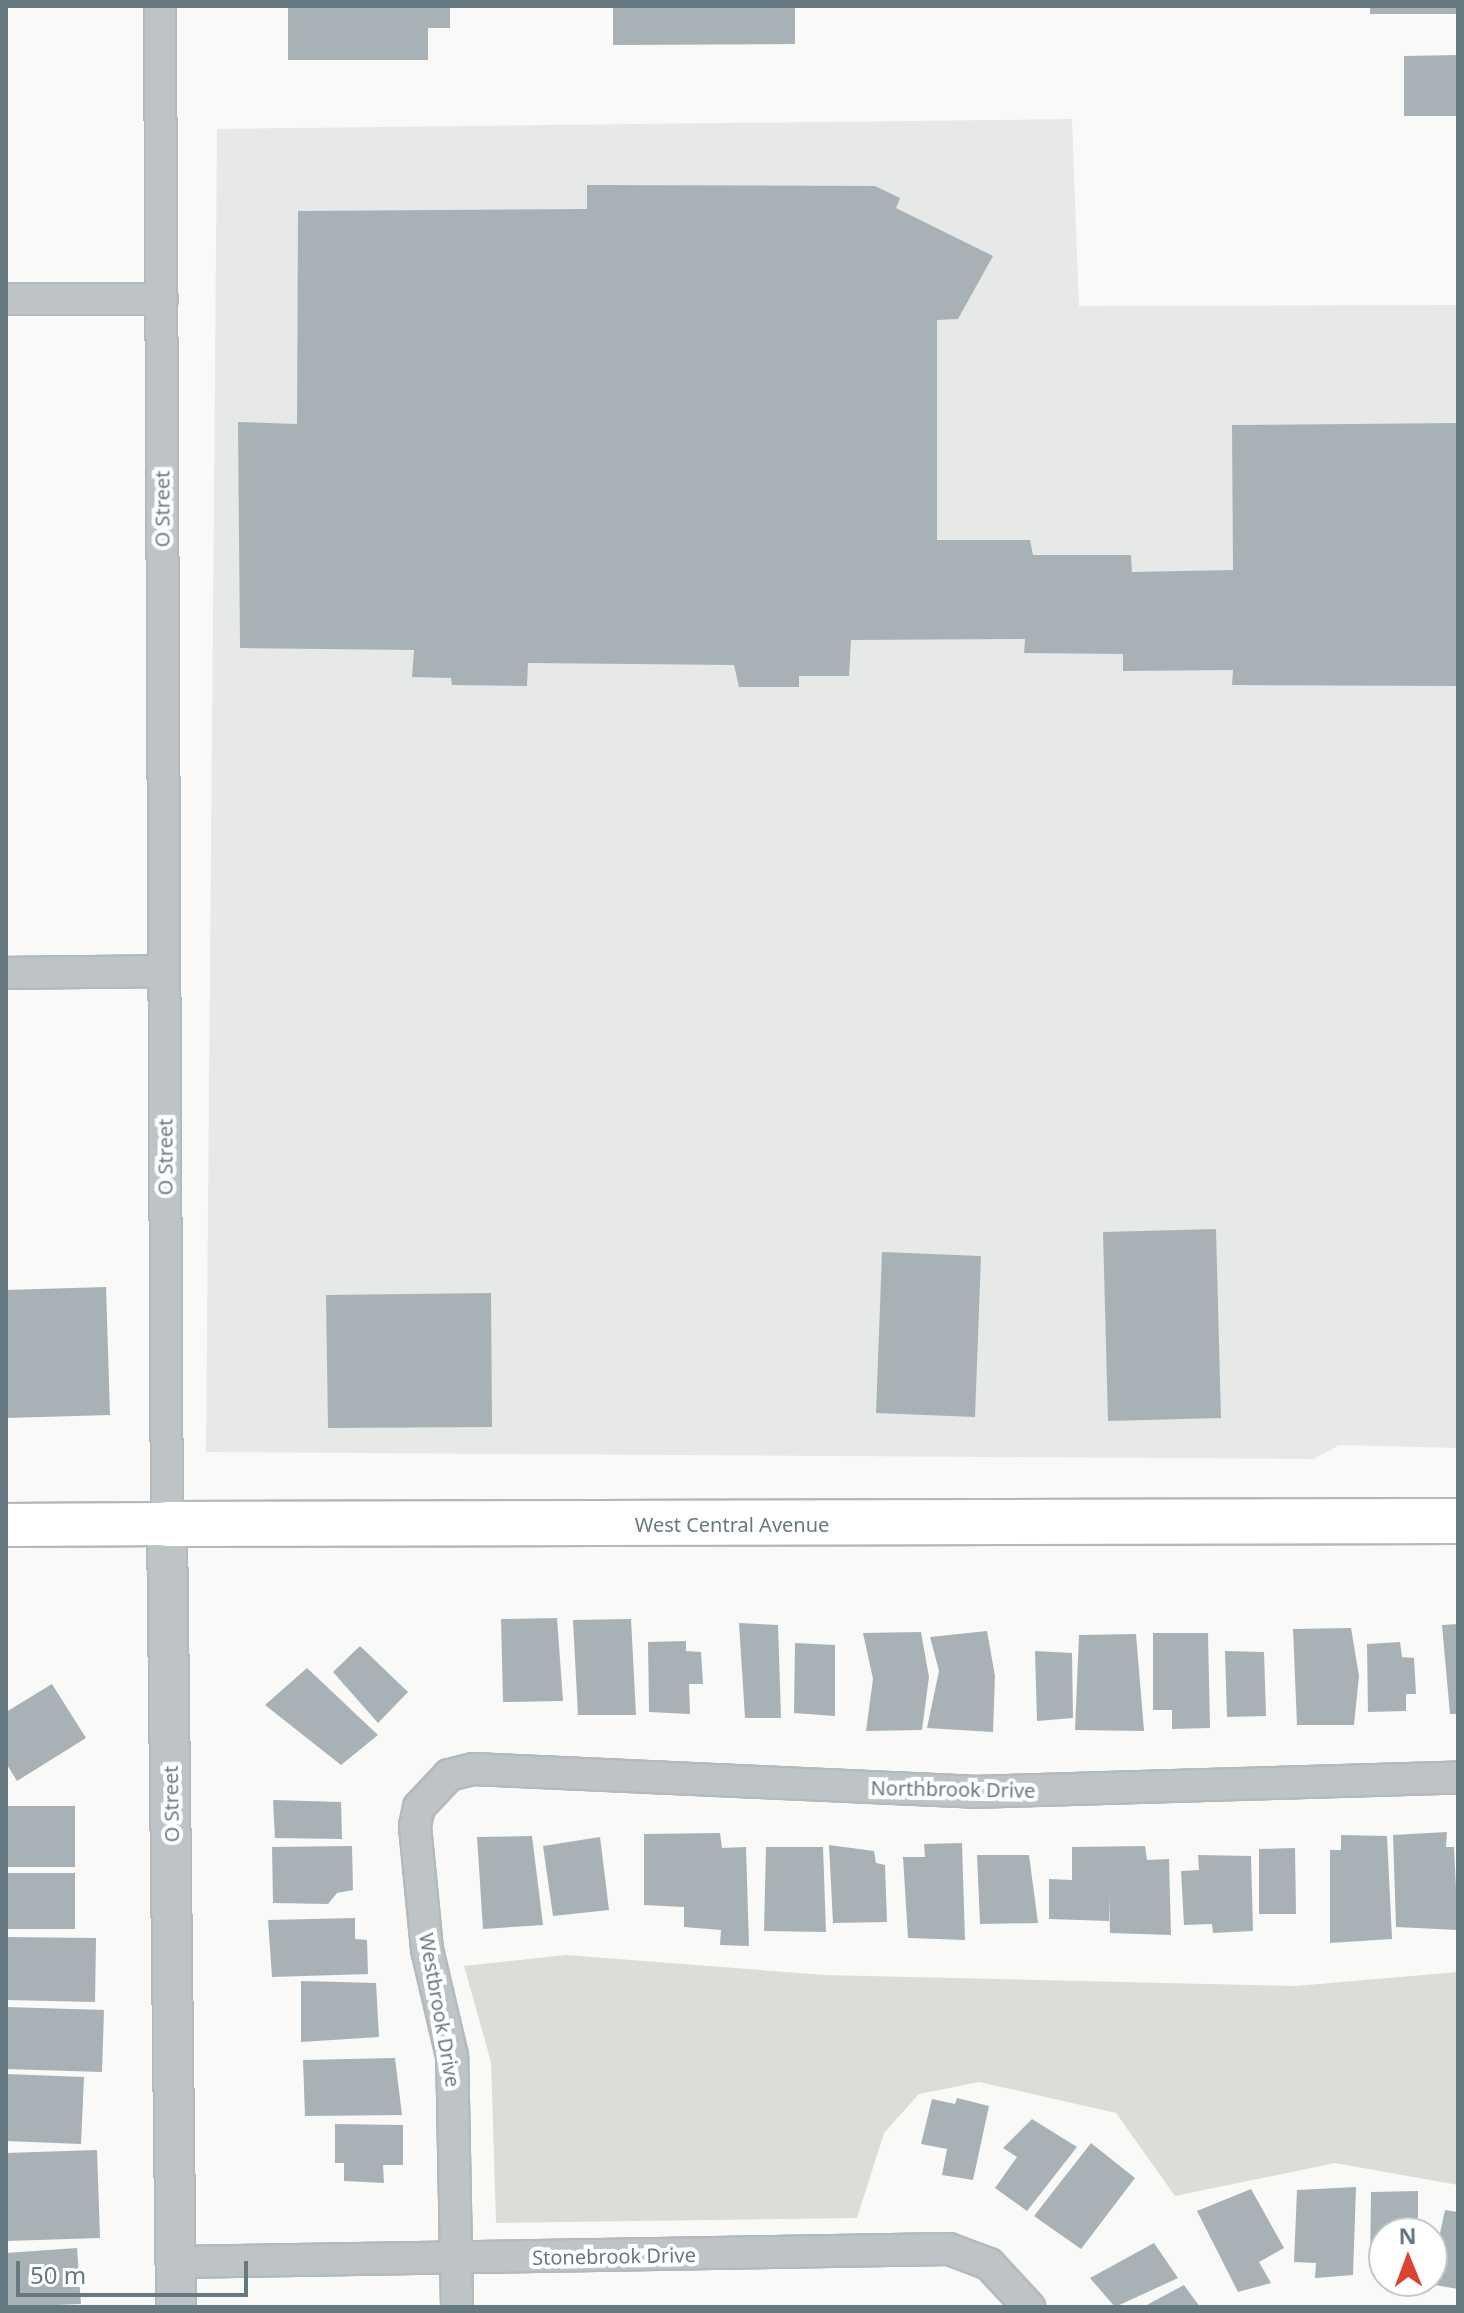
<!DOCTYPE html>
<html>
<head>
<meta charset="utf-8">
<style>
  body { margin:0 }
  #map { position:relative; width:1464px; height:2313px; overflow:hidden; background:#f9f9f7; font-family:"Noto Sans",sans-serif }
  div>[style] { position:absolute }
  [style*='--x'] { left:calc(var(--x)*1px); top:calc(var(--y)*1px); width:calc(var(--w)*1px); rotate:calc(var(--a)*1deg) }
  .built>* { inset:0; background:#e7e9e8 }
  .green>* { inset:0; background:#daded6 }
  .building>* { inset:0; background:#a8b2b6 }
  .roads { filter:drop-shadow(2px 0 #b3babd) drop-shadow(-2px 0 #b3babd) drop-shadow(0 2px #b3babd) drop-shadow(0 -2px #b3babd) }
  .minor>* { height:30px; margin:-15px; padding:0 15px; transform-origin:15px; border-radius:15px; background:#bec4c6 }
  .tertiary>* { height:38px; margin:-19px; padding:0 19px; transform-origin:19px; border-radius:19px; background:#bec4c6 }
  .secondary>* { height:42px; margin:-21px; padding:0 21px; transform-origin:21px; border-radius:21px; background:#fff }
  .primary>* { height:44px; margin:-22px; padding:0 22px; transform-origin:22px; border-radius:22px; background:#fff }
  span { translate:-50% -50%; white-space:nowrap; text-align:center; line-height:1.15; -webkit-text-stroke:8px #fff; paint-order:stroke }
  .street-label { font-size:20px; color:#667980 }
  .frame { position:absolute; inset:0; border:8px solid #667980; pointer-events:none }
  .north { position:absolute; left:1368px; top:2217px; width:80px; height:80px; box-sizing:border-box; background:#fff; border:2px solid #c2c9cc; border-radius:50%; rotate:359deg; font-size:22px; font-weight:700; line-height:32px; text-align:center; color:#667980 }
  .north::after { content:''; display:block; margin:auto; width:28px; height:36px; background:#db4435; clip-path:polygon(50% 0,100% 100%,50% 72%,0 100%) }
  .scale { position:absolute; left:16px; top:2261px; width:232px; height:36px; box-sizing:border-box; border:4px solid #667980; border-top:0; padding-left:10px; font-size:24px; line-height:28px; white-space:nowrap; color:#667980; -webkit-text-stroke:6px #fff; paint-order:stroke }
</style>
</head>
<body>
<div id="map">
  <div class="built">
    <i style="clip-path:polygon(1072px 119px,1079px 306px,1458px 305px,1458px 1448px,1339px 1445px,1314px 1459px,206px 1452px,217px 129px)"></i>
  </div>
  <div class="green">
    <i style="clip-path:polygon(566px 1955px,824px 1975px,1296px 1986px,1458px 1972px,1458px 2185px,1335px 2163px,1175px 2196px,1116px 2113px,979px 2082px,919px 2094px,884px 2133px,857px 2218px,496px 2223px,491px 2062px,464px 1966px)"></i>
  </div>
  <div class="building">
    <i style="clip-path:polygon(288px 6px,450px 6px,450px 28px,428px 28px,428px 60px,288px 60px)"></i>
    <i style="clip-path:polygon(613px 6px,795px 6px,795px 44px,613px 45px)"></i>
    <i style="clip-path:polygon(1370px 6px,1458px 6px,1458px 14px,1370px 14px)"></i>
    <i style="clip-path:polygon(1458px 55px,1458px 116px,1404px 116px,1404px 56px)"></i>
    <i style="clip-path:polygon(587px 185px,875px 186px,900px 198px,896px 208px,993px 256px,958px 319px,937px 320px,937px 540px,1030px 540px,1033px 555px,1131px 555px,1132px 572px,1233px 570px,1232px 425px,1458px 423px,1458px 686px,1232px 685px,1233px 670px,1123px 671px,1123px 654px,1024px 653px,1025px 639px,851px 640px,849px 676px,799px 676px,799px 687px,739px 687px,734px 665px,528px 663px,527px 686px,452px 685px,451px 678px,412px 677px,414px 650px,240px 648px,238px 422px,297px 424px,298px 211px,587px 209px)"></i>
    <i style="clip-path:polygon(1216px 1229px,1221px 1418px,1108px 1421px,1103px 1232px)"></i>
    <i style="clip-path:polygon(882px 1252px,981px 1256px,975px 1417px,876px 1413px)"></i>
    <i style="clip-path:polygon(106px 1287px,110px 1415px,6px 1418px,6px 1290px)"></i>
    <i style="clip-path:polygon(491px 1293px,492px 1427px,328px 1428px,326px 1295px)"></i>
    <i style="clip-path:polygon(557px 1618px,563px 1701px,503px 1702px,501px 1619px)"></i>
    <i style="clip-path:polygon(631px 1619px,636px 1715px,578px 1715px,573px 1620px)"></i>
    <i style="clip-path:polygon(739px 1623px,778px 1625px,781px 1718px,745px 1718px)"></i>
    <i style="clip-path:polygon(1458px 1624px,1458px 1714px,1450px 1714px,1442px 1625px)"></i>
    <i style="clip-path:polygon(1351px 1628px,1359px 1676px,1354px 1725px,1297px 1725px,1293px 1629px)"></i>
    <i style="clip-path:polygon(987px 1631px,995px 1676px,993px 1732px,927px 1728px,939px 1671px,930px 1637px)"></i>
    <i style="clip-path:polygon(921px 1632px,929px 1677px,922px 1730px,866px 1731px,873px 1679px,863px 1633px)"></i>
    <i style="clip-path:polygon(1153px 1633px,1208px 1633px,1210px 1728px,1172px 1729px,1172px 1710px,1153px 1710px)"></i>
    <i style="clip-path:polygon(1136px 1634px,1144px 1731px,1075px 1730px,1079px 1635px)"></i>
    <i style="clip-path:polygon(686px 1641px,686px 1651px,701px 1652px,703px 1684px,689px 1684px,690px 1714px,649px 1712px,648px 1642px)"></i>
    <i style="clip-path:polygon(1400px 1642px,1402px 1657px,1414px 1658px,1416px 1694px,1406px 1694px,1406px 1711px,1368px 1712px,1367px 1644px)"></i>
    <i style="clip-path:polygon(795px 1643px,835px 1645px,835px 1716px,794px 1713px)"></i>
    <i style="clip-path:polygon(360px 1646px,408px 1692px,378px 1723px,333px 1672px)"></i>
    <i style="clip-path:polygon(1035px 1651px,1072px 1653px,1073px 1718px,1037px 1721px)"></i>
    <i style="clip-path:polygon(1225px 1651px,1264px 1652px,1266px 1716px,1227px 1717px)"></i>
    <i style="clip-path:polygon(307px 1668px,378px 1735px,341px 1765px,265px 1705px)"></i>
    <i style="clip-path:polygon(52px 1684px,86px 1738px,17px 1781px,6px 1763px,6px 1712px)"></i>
    <i style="clip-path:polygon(273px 1800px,341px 1802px,342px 1839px,275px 1838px)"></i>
    <i style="clip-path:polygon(6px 1806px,75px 1806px,75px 1867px,6px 1867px)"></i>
    <i style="clip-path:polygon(1447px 1832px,1446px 1847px,1454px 1847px,1458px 1930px,1396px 1927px,1393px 1835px)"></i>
    <i style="clip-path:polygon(720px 1833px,722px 1848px,746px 1847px,749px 1946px,720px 1945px,721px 1930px,684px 1927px,684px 1907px,644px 1905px,644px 1834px)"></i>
    <i style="clip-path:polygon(1341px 1835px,1387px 1836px,1392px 1939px,1330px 1943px,1330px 1850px,1341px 1850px)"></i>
    <i style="clip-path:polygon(532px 1836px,543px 1925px,483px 1929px,477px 1837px)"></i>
    <i style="clip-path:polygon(600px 1837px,609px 1910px,553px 1916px,543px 1846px)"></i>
    <i style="clip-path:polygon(962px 1843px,965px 1940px,908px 1938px,903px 1857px,925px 1857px,924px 1844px)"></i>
    <i style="clip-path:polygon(829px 1845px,874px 1851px,876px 1863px,885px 1865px,887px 1922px,833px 1923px)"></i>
    <i style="clip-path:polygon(352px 1846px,353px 1890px,337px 1893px,328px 1904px,273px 1903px,272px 1847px)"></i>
    <i style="clip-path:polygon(1145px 1846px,1147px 1860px,1169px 1859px,1171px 1935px,1110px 1933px,1109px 1896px,1109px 1921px,1049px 1919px,1049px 1879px,1072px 1880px,1072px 1847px)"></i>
    <i style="clip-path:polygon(766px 1847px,823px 1847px,826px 1932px,764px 1931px)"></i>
    <i style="clip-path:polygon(1295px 1848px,1296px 1914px,1259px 1914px,1259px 1849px)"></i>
    <i style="clip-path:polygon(977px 1855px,1029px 1855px,1038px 1923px,980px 1924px)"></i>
    <i style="clip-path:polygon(1198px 1855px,1251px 1856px,1253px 1931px,1213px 1933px,1212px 1924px,1184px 1925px,1181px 1871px,1199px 1870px)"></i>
    <i style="clip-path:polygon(6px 1873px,75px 1873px,75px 1929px,6px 1929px)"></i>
    <i style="clip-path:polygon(355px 1918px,355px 1939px,367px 1940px,368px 1974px,272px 1977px,268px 1920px)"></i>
    <i style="clip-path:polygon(6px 1937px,96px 1938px,95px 2002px,6px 2000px)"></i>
    <i style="clip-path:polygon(301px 1981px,376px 1983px,379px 2037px,301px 2042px)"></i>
    <i style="clip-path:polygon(6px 2007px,104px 2010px,102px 2072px,6px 2069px)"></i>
    <i style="clip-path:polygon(395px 2058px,402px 2115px,305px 2116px,303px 2060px)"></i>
    <i style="clip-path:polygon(6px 2074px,84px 2077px,81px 2144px,6px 2141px)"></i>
    <i style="clip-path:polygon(957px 2098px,989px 2106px,973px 2180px,942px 2175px,947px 2149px,921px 2144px,932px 2099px,955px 2104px)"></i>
    <i style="clip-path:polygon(1032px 2119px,1077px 2147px,1027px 2211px,995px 2188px,1017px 2157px,1003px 2148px)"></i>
    <i style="clip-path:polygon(335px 2124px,403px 2125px,403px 2165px,383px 2165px,384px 2183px,344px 2181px,344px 2163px,335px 2163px)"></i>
    <i style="clip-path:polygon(1091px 2143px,1135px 2178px,1081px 2249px,1034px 2216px)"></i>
    <i style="clip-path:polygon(97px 2150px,100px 2238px,7px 2241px,6px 2153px)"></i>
    <i style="clip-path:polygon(1356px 2187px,1353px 2275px,1315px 2278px,1316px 2263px,1294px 2262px,1297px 2190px)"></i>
    <i style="clip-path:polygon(1251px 2189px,1284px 2248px,1259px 2262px,1271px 2283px,1238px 2292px,1197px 2211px)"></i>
    <i style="clip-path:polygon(1418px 2191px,1418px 2233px,1384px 2233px,1384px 2265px,1370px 2265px,1371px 2192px)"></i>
    <i style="clip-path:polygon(1445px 2210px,1458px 2212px,1458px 2289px,1429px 2284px)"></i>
    <i style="clip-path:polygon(1154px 2243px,1178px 2278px,1115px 2307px,1090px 2278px)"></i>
    <i style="clip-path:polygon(77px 2248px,81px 2304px,6px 2307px,6px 2253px)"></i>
    <i style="clip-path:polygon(1184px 2285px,1200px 2307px,1143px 2307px)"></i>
  </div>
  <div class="roads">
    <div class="minor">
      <i style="--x:160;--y:6;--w:1518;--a:89.74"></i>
      <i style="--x:6;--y:299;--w:156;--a:0"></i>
      <i style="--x:6;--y:973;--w:157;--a:-0.7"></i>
      <i style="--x:176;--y:2262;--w:773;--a:-0.96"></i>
      <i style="--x:949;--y:2249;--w:43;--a:20.6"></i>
      <i style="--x:989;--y:2264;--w:59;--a:47.1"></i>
      <i style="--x:457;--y:2307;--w:251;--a:-91.1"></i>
      <i style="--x:452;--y:2056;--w:110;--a:-103.2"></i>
      <i style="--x:427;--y:1949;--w:124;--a:-95.6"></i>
      <i style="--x:415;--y:1826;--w:19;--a:-78"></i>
      <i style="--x:419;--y:1807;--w:44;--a:-46.8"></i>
      <i style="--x:449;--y:1775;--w:25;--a:-14"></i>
      <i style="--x:473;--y:1769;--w:500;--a:2.6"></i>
      <i style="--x:972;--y:1792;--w:486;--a:-1.7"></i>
    </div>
    <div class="tertiary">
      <i style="--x:167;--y:1524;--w:783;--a:89.34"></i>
    </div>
    <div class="secondary">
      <i style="--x:6;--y:1525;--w:161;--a:-0.4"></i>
    </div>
    <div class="primary">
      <i style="--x:167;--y:1524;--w:1291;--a:-0.13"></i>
    </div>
  </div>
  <div class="street-label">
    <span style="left:162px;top:509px;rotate:-90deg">O Street</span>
    <span style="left:165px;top:1157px;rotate:-90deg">O Street</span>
    <span style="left:732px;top:1524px">West Central Avenue</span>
    <span style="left:953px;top:1789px;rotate:1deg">Northbrook Drive</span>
    <span style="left:171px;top:1804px;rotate:-91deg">O Street</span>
    <span style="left:440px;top:2010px;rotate:80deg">Westbrook Drive</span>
    <span style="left:614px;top:2256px;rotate:-1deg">Stonebrook Drive</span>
  </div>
  <div class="frame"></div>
  <div class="north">N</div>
  <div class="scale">50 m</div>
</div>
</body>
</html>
